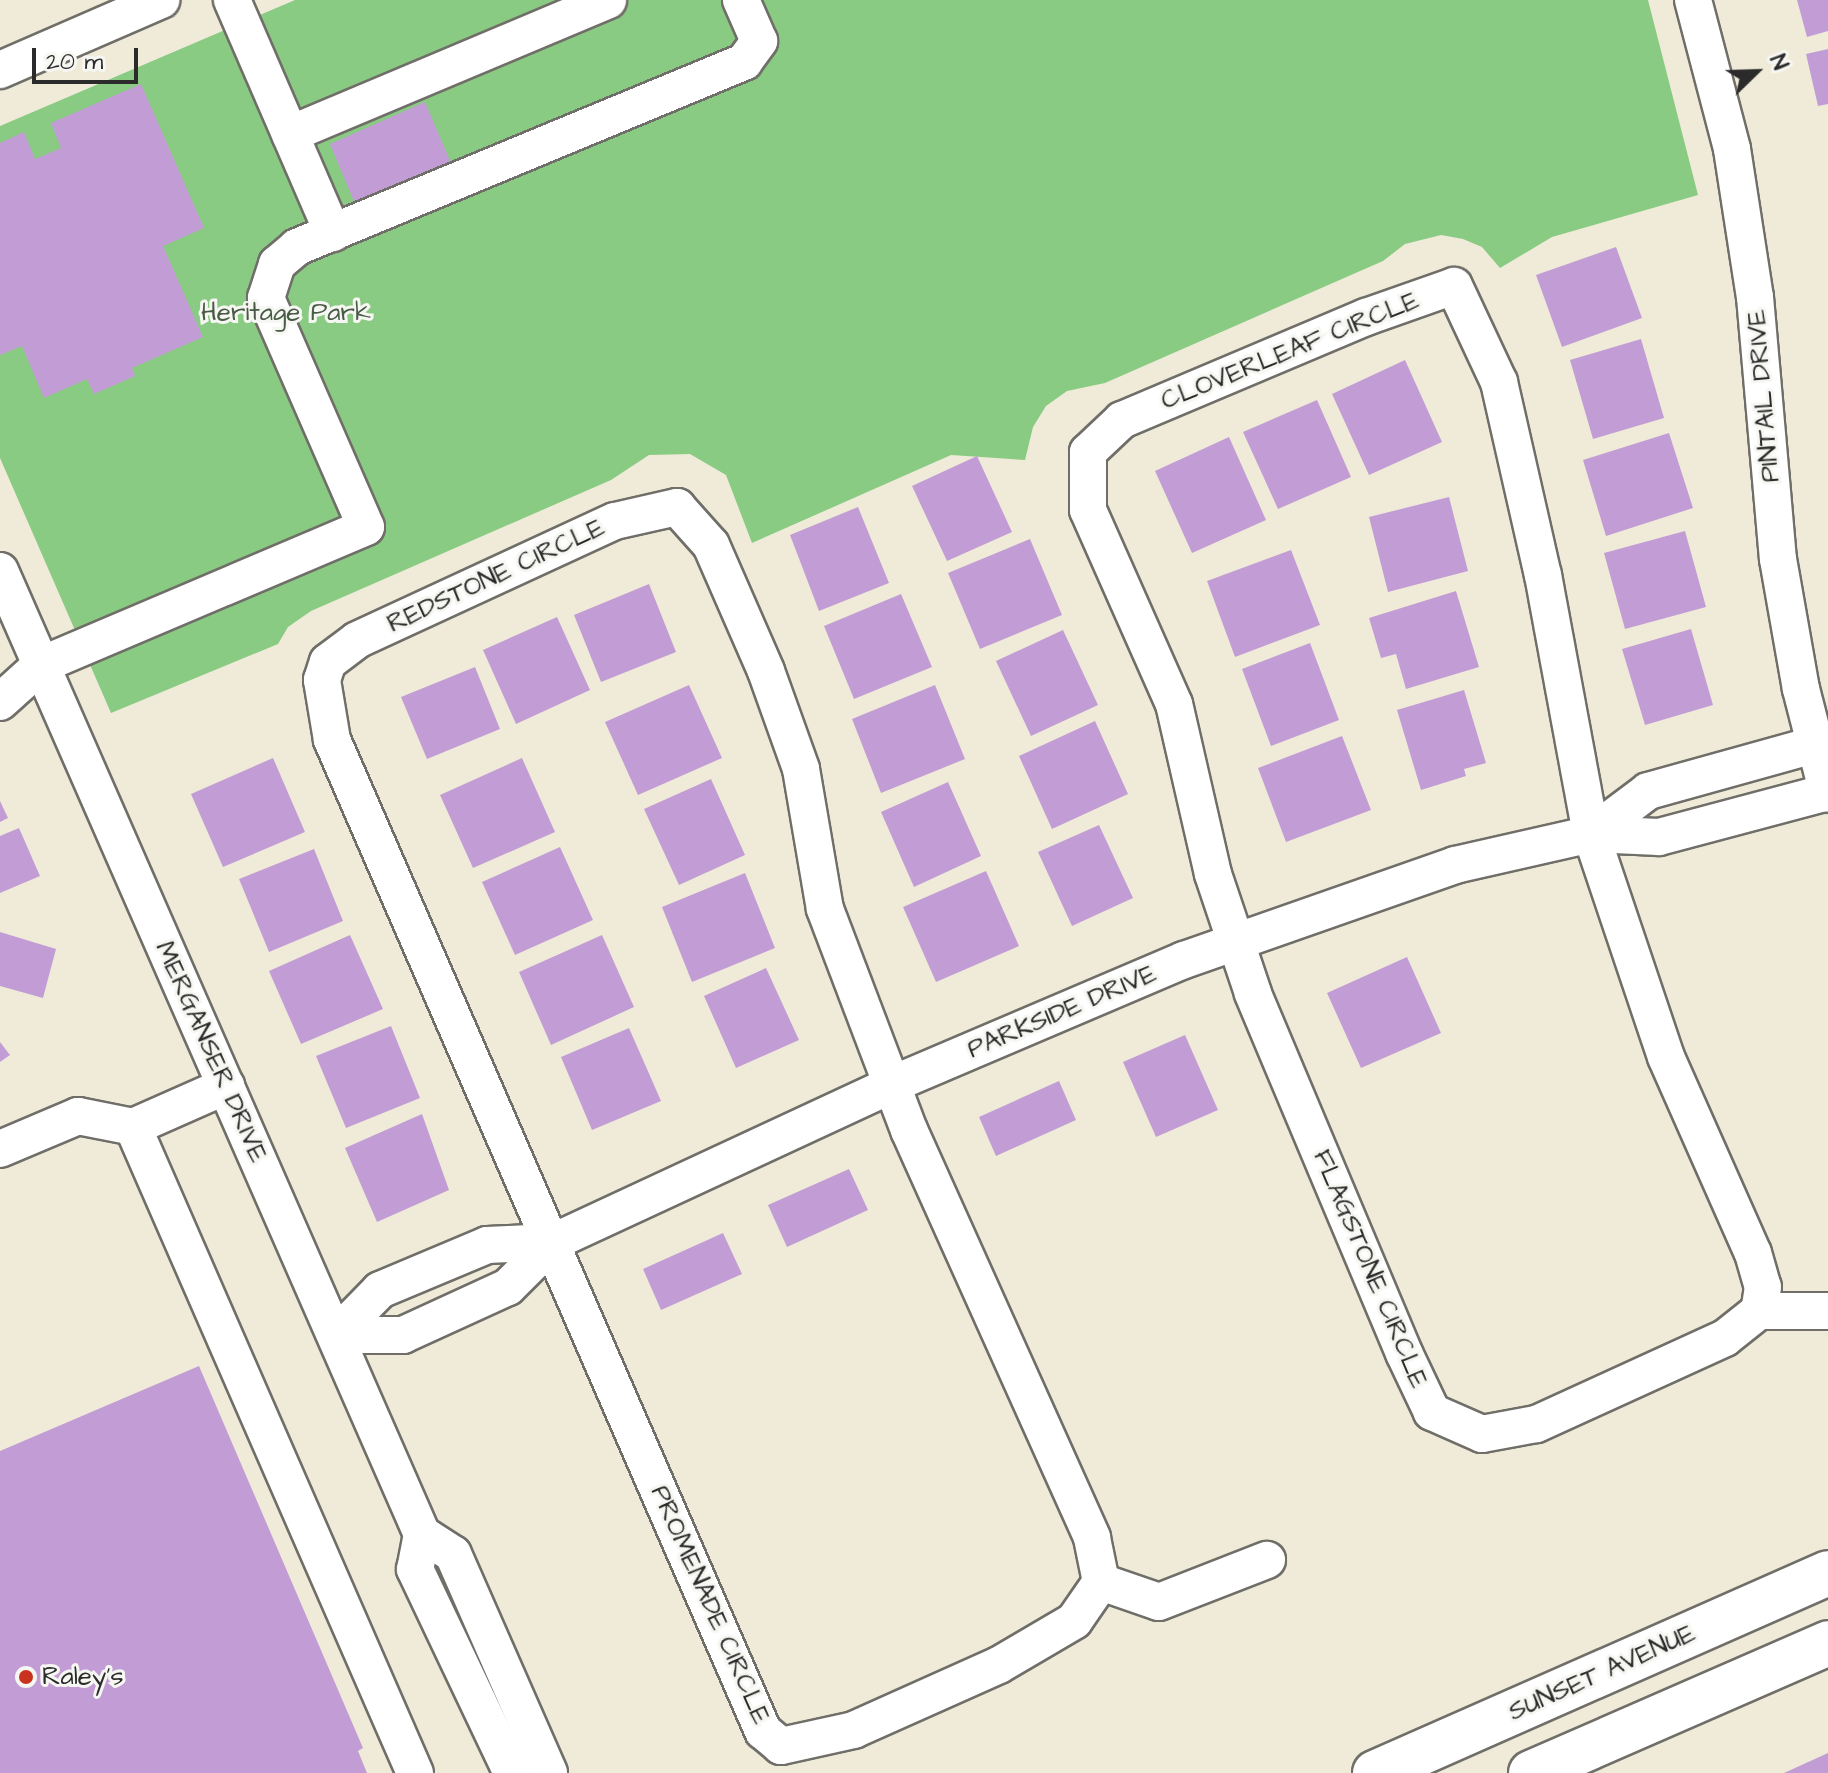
<!DOCTYPE html>
<html>
<head>
<meta charset="utf-8">
<style>
  body { margin:0 }
  #map { position:relative; width:1828px; height:1773px; overflow:hidden; background:#efebd8; font-family:"Architects Daughter",sans-serif }
  div>[style] { position:absolute }
  [style*='--x'] { left:calc(var(--x)*1px); top:calc(var(--y)*1px); width:calc(var(--w)*1px); rotate:calc(var(--a)*1deg) }
  .green>* { inset:0; background:#8acb83 }
  .building>* { inset:0; background:#c29dd5 }
  .roads { filter:drop-shadow(2px 0 #706e68) drop-shadow(-2px 0 #706e68) drop-shadow(0 2px #706e68) drop-shadow(0 -2px #706e68) }
  .minor>* { height:36px; margin:-18px; padding:0 18px; transform-origin:18px; border-radius:18px; background:#fff }
  .major>* { height:44px; margin:-22px; padding:0 22px; transform-origin:22px; border-radius:22px; background:#fff }
  .dots>* { width:22px; height:22px; translate:-50% -50%; box-sizing:border-box; border:4px solid #f6f6f2; border-radius:50% }
  span { translate:-50% -50%; white-space:nowrap; text-align:center; line-height:1.15; -webkit-text-stroke:6px #f6f6f2; paint-order:stroke }
  .park-label { font-size:26px; color:#485b45 }
  .street-label { font-size:26px; color:#2b2b2b }
  .poi-label { font-size:26px; color:#2b2b2b }
  .left { translate:0 -50%; text-align:left }
  .north { position:absolute; left:1716px; top:32px; width:80px; height:80px; -webkit-text-stroke:6px #f6f6f2; paint-order:stroke; rotate:67deg; font-size:22px; font-weight:700; line-height:32px; text-align:center; color:#2b2b2b }
  .north::after { content:''; display:block; margin:auto; width:28px; height:36px; background:#2b2b2b; clip-path:polygon(50% 0,100% 100%,50% 72%,0 100%) }
  .scale { position:absolute; left:32px; top:48px; width:106px; height:36px; box-sizing:border-box; border:4px solid #2b2b2b; border-top:0; padding-left:10px; font-size:24px; line-height:28px; white-space:nowrap; color:#2b2b2b; -webkit-text-stroke:6px #f6f6f2; paint-order:stroke }
</style>
</head>
<body>
<div id="map">
  <div class="green">
    <i style="clip-path:polygon(295px 0,1648px 0,1698px 195px,1552px 237px,1500px 268px,1482px 247px,1463px 239px,1441px 235px,1405px 244px,1383px 261px,1105px 383px,1067px 391px,1046px 406px,1033px 427px,1025px 460px,951px 455px,752px 543px,726px 475px,690px 454px,649px 455px,611px 480px,311px 611px,288px 627px,278px 644px,111px 713px,0 458px,0 126px)"></i>
  </div>
  <div class="building">
    <i style="clip-path:polygon(1797px 0,1828px 0,1828px 31px,1807px 37px)"></i>
    <i style="clip-path:polygon(1828px 49px,1828px 104px,1818px 106px,1806px 54px)"></i>
    <i style="clip-path:polygon(141px 84px,204px 228px,163px 246px,203px 337px,132px 368px,135px 376px,94px 394px,87px 379px,44px 398px,22px 346px,0 355px,0 143px,24px 132px,35px 159px,61px 148px,51px 123px)"></i>
    <i style="clip-path:polygon(425px 102px,451px 163px,355px 204px,330px 144px)"></i>
    <i style="clip-path:polygon(1616px 247px,1642px 318px,1562px 347px,1536px 275px)"></i>
    <i style="clip-path:polygon(1641px 339px,1664px 418px,1593px 439px,1570px 360px)"></i>
    <i style="clip-path:polygon(1405px 360px,1442px 442px,1369px 475px,1332px 394px)"></i>
    <i style="clip-path:polygon(1317px 400px,1351px 477px,1278px 509px,1243px 432px)"></i>
    <i style="clip-path:polygon(1669px 433px,1693px 508px,1606px 536px,1583px 460px)"></i>
    <i style="clip-path:polygon(1229px 437px,1266px 520px,1192px 553px,1155px 471px)"></i>
    <i style="clip-path:polygon(977px 456px,1012px 532px,947px 561px,912px 486px)"></i>
    <i style="clip-path:polygon(1449px 497px,1468px 571px,1388px 592px,1369px 517px)"></i>
    <i style="clip-path:polygon(858px 507px,889px 583px,819px 611px,790px 535px)"></i>
    <i style="clip-path:polygon(1685px 531px,1706px 607px,1625px 629px,1604px 553px)"></i>
    <i style="clip-path:polygon(1030px 539px,1062px 615px,980px 649px,948px 573px)"></i>
    <i style="clip-path:polygon(1291px 550px,1320px 625px,1235px 657px,1207px 581px)"></i>
    <i style="clip-path:polygon(649px 584px,676px 652px,601px 682px,574px 615px)"></i>
    <i style="clip-path:polygon(1456px 591px,1479px 667px,1406px 689px,1396px 654px,1381px 658px,1369px 618px)"></i>
    <i style="clip-path:polygon(901px 594px,932px 667px,854px 699px,824px 626px)"></i>
    <i style="clip-path:polygon(557px 617px,590px 690px,516px 724px,483px 650px)"></i>
    <i style="clip-path:polygon(1691px 629px,1713px 705px,1645px 725px,1622px 649px)"></i>
    <i style="clip-path:polygon(1063px 630px,1098px 705px,1031px 736px,996px 661px)"></i>
    <i style="clip-path:polygon(1310px 643px,1339px 720px,1271px 746px,1242px 669px)"></i>
    <i style="clip-path:polygon(475px 667px,500px 729px,427px 759px,401px 697px)"></i>
    <i style="clip-path:polygon(689px 685px,722px 758px,638px 795px,605px 722px)"></i>
    <i style="clip-path:polygon(935px 685px,965px 759px,881px 793px,852px 719px)"></i>
    <i style="clip-path:polygon(1464px 690px,1486px 763px,1464px 769px,1466px 776px,1421px 790px,1397px 710px)"></i>
    <i style="clip-path:polygon(1095px 721px,1128px 794px,1052px 829px,1019px 756px)"></i>
    <i style="clip-path:polygon(1342px 736px,1371px 810px,1286px 842px,1258px 768px)"></i>
    <i style="clip-path:polygon(273px 758px,305px 832px,223px 867px,191px 794px)"></i>
    <i style="clip-path:polygon(522px 758px,555px 832px,473px 868px,440px 795px)"></i>
    <i style="clip-path:polygon(711px 779px,745px 855px,679px 885px,644px 809px)"></i>
    <i style="clip-path:polygon(948px 782px,981px 856px,914px 887px,881px 812px)"></i>
    <i style="clip-path:polygon(0 801px,8px 818px,0 822px)"></i>
    <i style="clip-path:polygon(1099px 825px,1133px 898px,1072px 926px,1038px 852px)"></i>
    <i style="clip-path:polygon(19px 828px,40px 876px,0 893px,0 836px)"></i>
    <i style="clip-path:polygon(560px 847px,593px 920px,515px 955px,482px 882px)"></i>
    <i style="clip-path:polygon(314px 849px,343px 921px,269px 952px,239px 879px)"></i>
    <i style="clip-path:polygon(986px 871px,1019px 946px,936px 982px,903px 907px)"></i>
    <i style="clip-path:polygon(745px 873px,775px 948px,692px 982px,662px 907px)"></i>
    <i style="clip-path:polygon(0 932px,56px 949px,43px 998px,0 986px)"></i>
    <i style="clip-path:polygon(350px 935px,383px 1009px,301px 1044px,269px 971px)"></i>
    <i style="clip-path:polygon(602px 935px,634px 1007px,551px 1045px,519px 972px)"></i>
    <i style="clip-path:polygon(1407px 957px,1441px 1033px,1361px 1068px,1327px 993px)"></i>
    <i style="clip-path:polygon(766px 968px,799px 1040px,736px 1068px,704px 996px)"></i>
    <i style="clip-path:polygon(391px 1026px,420px 1098px,346px 1128px,316px 1056px)"></i>
    <i style="clip-path:polygon(629px 1028px,661px 1101px,592px 1130px,561px 1057px)"></i>
    <i style="clip-path:polygon(1185px 1035px,1218px 1110px,1156px 1137px,1123px 1062px)"></i>
    <i style="clip-path:polygon(0 1042px,10px 1055px,0 1062px)"></i>
    <i style="clip-path:polygon(1059px 1081px,1076px 1120px,996px 1156px,979px 1117px)"></i>
    <i style="clip-path:polygon(422px 1114px,449px 1190px,377px 1222px,345px 1148px)"></i>
    <i style="clip-path:polygon(849px 1169px,868px 1210px,787px 1247px,768px 1205px)"></i>
    <i style="clip-path:polygon(723px 1233px,742px 1274px,661px 1310px,643px 1269px)"></i>
    <i style="clip-path:polygon(199px 1366px,363px 1748px,358px 1751px,367px 1773px,0 1773px,0 1451px)"></i>
    <i style="clip-path:polygon(1828px 1753px,1828px 1773px,1784px 1773px)"></i>
  </div>
  <div class="roads">
    <div class="minor">
      <i style="--x:232;--y:0;--w:254;--a:66.6"></i>
      <i style="--x:1693;--y:0;--w:154;--a:75.3"></i>
      <i style="--x:1732;--y:149;--w:150;--a:81.2"></i>
      <i style="--x:1755;--y:297;--w:263;--a:85"></i>
      <i style="--x:1778;--y:559;--w:132;--a:80"></i>
      <i style="--x:1801;--y:689;--w:108;--a:75.6"></i>
      <i style="--x:0;--y:70;--w:176;--a:-23.5"></i>
      <i style="--x:290;--y:134;--w:345;--a:-22.8"></i>
      <i style="--x:1454;--y:286;--w:106;--a:64.9"></i>
      <i style="--x:1499;--y:382;--w:198;--a:77.2"></i>
      <i style="--x:1543;--y:575;--w:263;--a:79.5"></i>
      <i style="--x:1591;--y:834;--w:235;--a:71.4"></i>
      <i style="--x:1666;--y:1057;--w:214;--a:66.1"></i>
      <i style="--x:1753;--y:1253;--w:35;--a:74"></i>
      <i style="--x:1763;--y:1287;--w:24;--a:99"></i>
      <i style="--x:1759;--y:1311;--w:43;--a:141.5"></i>
      <i style="--x:1725;--y:1338;--w:208;--a:155.5"></i>
      <i style="--x:1536;--y:1424;--w:55;--a:169.5"></i>
      <i style="--x:1482;--y:1434;--w:55;--a:-156.3"></i>
      <i style="--x:1432;--y:1412;--w:65;--a:-115.4"></i>
      <i style="--x:1404;--y:1353;--w:390;--a:-112.8"></i>
      <i style="--x:1253;--y:993;--w:126;--a:-108.6"></i>
      <i style="--x:1213;--y:874;--w:174;--a:-102.9"></i>
      <i style="--x:1174;--y:704;--w:212;--a:-113.9"></i>
      <i style="--x:1088;--y:510;--w:58;--a:-90"></i>
      <i style="--x:1088;--y:452;--w:47;--a:-43.3"></i>
      <i style="--x:1122;--y:420;--w:265;--a:-22.9"></i>
      <i style="--x:1366;--y:317;--w:93;--a:-19.4"></i>
      <i style="--x:677;--y:507;--w:51;--a:48.2"></i>
      <i style="--x:711;--y:545;--w:137;--a:66.4"></i>
      <i style="--x:766;--y:671;--w:104;--a:70.3"></i>
      <i style="--x:801;--y:769;--w:142;--a:80.3"></i>
      <i style="--x:825;--y:909;--w:236;--a:69.2"></i>
      <i style="--x:909;--y:1130;--w:447;--a:65.8"></i>
      <i style="--x:1092;--y:1538;--w:45;--a:78.4"></i>
      <i style="--x:1101;--y:1582;--w:47;--a:124.7"></i>
      <i style="--x:1074;--y:1621;--w:87;--a:149.6"></i>
      <i style="--x:999;--y:1665;--w:159;--a:155.9"></i>
      <i style="--x:854;--y:1730;--w:75;--a:167.6"></i>
      <i style="--x:781;--y:1746;--w:23;--a:-140"></i>
      <i style="--x:763;--y:1731;--w:1081;--a:-113.5"></i>
      <i style="--x:332;--y:740;--w:61;--a:-99.5"></i>
      <i style="--x:322;--y:680;--w:19;--a:-72"></i>
      <i style="--x:328;--y:662;--w:36;--a:-37"></i>
      <i style="--x:357;--y:640;--w:284;--a:-24.8"></i>
      <i style="--x:615;--y:521;--w:64;--a:-12.7"></i>
      <i style="--x:0;--y:571;--w:1051;--a:66.34"></i>
      <i style="--x:422;--y:1534;--w:37;--a:33"></i>
      <i style="--x:453;--y:1554;--w:239;--a:66.3"></i>
      <i style="--x:0;--y:702;--w:55;--a:-42.1"></i>
      <i style="--x:41;--y:665;--w:353;--a:-23"></i>
      <i style="--x:366;--y:527;--w:250;--a:-113.6"></i>
      <i style="--x:266;--y:298;--w:36;--a:-72"></i>
      <i style="--x:277;--y:264;--w:26;--a:-40"></i>
      <i style="--x:297;--y:247;--w:484;--a:-22.5"></i>
      <i style="--x:744;--y:62;--w:26;--a:-54"></i>
      <i style="--x:759;--y:41;--w:45;--a:-113.7"></i>
      <i style="--x:1591;--y:834;--w:71;--a:-37"></i>
      <i style="--x:1648;--y:791;--w:187;--a:-15.5"></i>
      <i style="--x:133;--y:1127;--w:705;--a:66.42"></i>
      <i style="--x:0;--y:1149;--w:85;--a:-22.9"></i>
      <i style="--x:78;--y:1116;--w:56;--a:11.3"></i>
      <i style="--x:133;--y:1127;--w:102;--a:-23.8"></i>
      <i style="--x:1759;--y:1311;--w:69;--a:0"></i>
      <i style="--x:336;--y:1335;--w:67;--a:0"></i>
      <i style="--x:403;--y:1335;--w:115;--a:-24.6"></i>
      <i style="--x:508;--y:1287;--w:64;--a:-45"></i>
      <i style="--x:553;--y:1242;--w:375;--a:-24.9"></i>
      <i style="--x:893;--y:1084;--w:316;--a:-23.1"></i>
      <i style="--x:1184;--y:960;--w:287;--a:-19.3"></i>
      <i style="--x:1455;--y:865;--w:139;--a:-12.8"></i>
      <i style="--x:1591;--y:834;--w:68;--a:2.5"></i>
      <i style="--x:1659;--y:837;--w:175;--a:-14.9"></i>
      <i style="--x:336;--y:1335;--w:63;--a:-45.6"></i>
      <i style="--x:380;--y:1290;--w:116;--a:-22.8"></i>
      <i style="--x:487;--y:1245;--w:66;--a:-2.6"></i>
      <i style="--x:422;--y:1534;--w:36;--a:101"></i>
      <i style="--x:415;--y:1569;--w:226;--a:64.6"></i>
      <i style="--x:1101;--y:1582;--w:61;--a:19"></i>
      <i style="--x:1159;--y:1602;--w:116;--a:-21.3"></i>
    </div>
    <div class="major">
      <i style="--x:1375;--y:1773;--w:495;--a:-23.8"></i>
      <i style="--x:1531;--y:1773;--w:324;--a:-23.6"></i>
    </div>
  </div>
  <div class="dots">
    <i style="left:26px;top:1677px;background:#c8321e"></i>
  </div>
  <div class="park-label">
    <span style="left:286px;top:313px">Heritage Park</span>
  </div>
  <div class="street-label">
    <span style="left:1290px;top:351px;rotate:-22deg">CLOVERLEAF CIRCLE</span>
    <span style="left:1764px;top:396px;rotate:-95deg">PINTAIL DRIVE</span>
    <span style="left:496px;top:576px;rotate:-25deg">REDSTONE CIRCLE</span>
    <span style="left:1062px;top:1012px;rotate:-23deg">PARKSIDE DRIVE</span>
    <span style="left:211px;top:1052px;rotate:66deg">MERGANSER DRIVE</span>
    <span style="left:1370px;top:1269px;rotate:67deg">FLAGSTONE CIRCLE</span>
    <span style="left:710px;top:1605px;rotate:66deg">PROMENADE CIRCLE</span>
    <span style="left:1602px;top:1673px;rotate:-24deg">SUNSET AVENUE</span>
  </div>
  <div class="poi-label">
    <span class="left" style="left:42px;top:1677px">Raley's</span>
  </div>
  <div class="north">N</div>
  <div class="scale">20 m</div>
</div>
</body>
</html>
